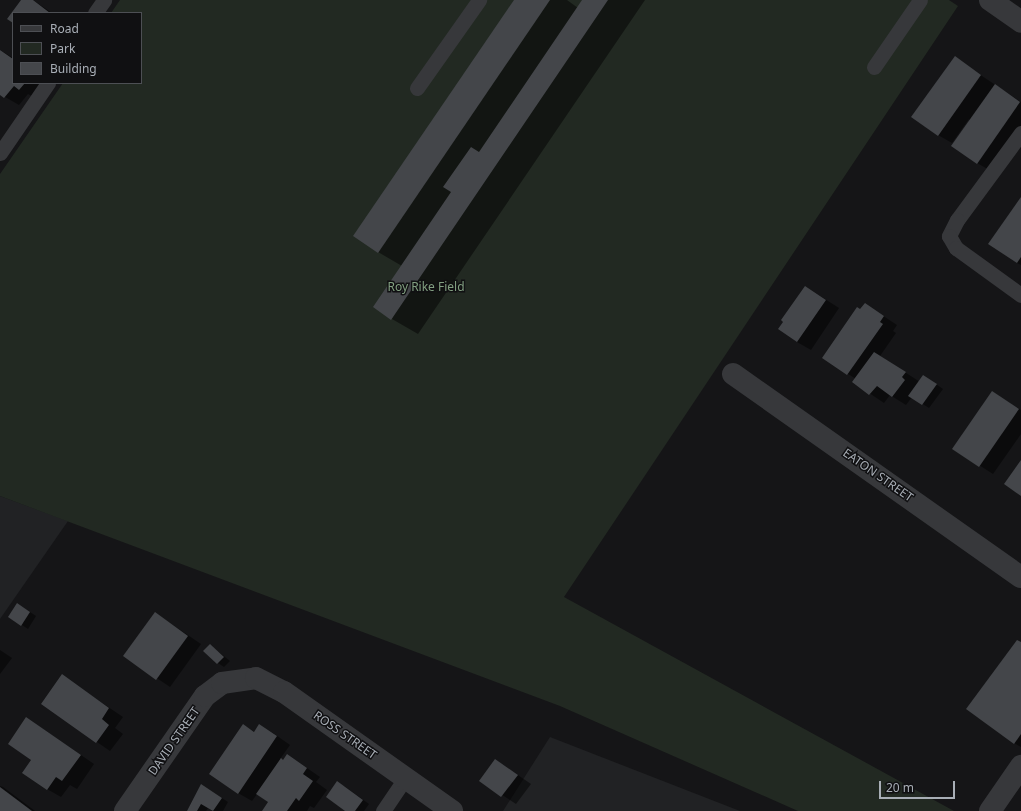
<!DOCTYPE html>
<html>
<head>
<meta charset="utf-8">
<style>
  body { margin:0 }
  #map { position:relative; width:1021px; height:811px; overflow:hidden; background:#151517; font-family:"Noto Sans",sans-serif }
  div>[style] { position:absolute }
  [style*='--x'] { left:calc(var(--x)*1px); top:calc(var(--y)*1px); width:calc(var(--w)*1px); rotate:calc(var(--a)*1deg) }
  .built>* { inset:0; background:#212224 }
  .green>* { inset:0; background:#222922 }
  .shadow>* { inset:0; background:#0007 }
  .building>* { inset:0; background:#44464a }
  .lane>* { height:15px; margin:-7.5px; padding:0 7.5px; transform-origin:7.5px; border-radius:7.5px; background:#37383b }
  .street>* { height:22px; margin:-11px; padding:0 11px; transform-origin:11px; border-radius:11px; background:#37383b }
  span { translate:-50% -50%; white-space:nowrap; text-align:center; line-height:1.15; -webkit-text-stroke:3px #101012; paint-order:stroke }
  .park-label { font-size:12px; color:#829f81 }
  .street-label { font-size:12px; color:#a8aeb6 }
  .legend { position:absolute; left:12px; top:12px; width:130px; height:72px; box-sizing:border-box; background:#101012; border:1px solid #4d4f54; margin:0; padding:5px 7px; list-style:none; font-size:12px; color:#a8aeb6 }
  .legend li { display:flex; align-items:center; gap:8px; height:20px }
  .legend b { width:20px; border:1px solid #4d4f54 }
  .scale { position:absolute; left:879px; top:781px; width:76px; height:18px; box-sizing:border-box; border:2px solid #a8aeb6; border-top:0; padding-left:5px; font-size:12px; line-height:14px; white-space:nowrap; color:#a8aeb6; -webkit-text-stroke:3px #101012; paint-order:stroke }
</style>
</head>
<body>
<div id="map">
  <div class="built">
    <i style="clip-path:polygon(0 496px,68px 521px,0 619px)"></i>
    <i style="clip-path:polygon(550px 737px,740px 811px,503px 811px)"></i>
  </div>
  <div class="green">
    <i style="clip-path:polygon(120px 0,949px 0,958px 6px,564px 597px,954px 811px,798px 811px,560px 706px,0 496px,0 174px,63px 83px,141px 83px,141px 13px,111px 13px)"></i>
  </div>
  <div class="shadow">
    <i style="clip-path:polygon(23px 0,33px 0,52px 13px,13px 13px,13px 22px,8px 19px)"></i>
    <i style="clip-path:polygon(515px 0,567px 0,578px 8px,583px 0,645px 0,418px 334px,392px 319px,402px 266px,378px 252px)"></i>
    <i style="clip-path:polygon(0 50px,13px 58px,13px 83px,39px 83px,42px 86px,34px 97px,28px 94px,19px 105px,0 94px)"></i>
    <i style="clip-path:polygon(955px 58px,1021px 102px,1021px 128px,991px 171px,977px 163px,969px 119px,952px 143px,938px 135px)"></i>
    <i style="clip-path:polygon(1021px 198px,1021px 265px,1017px 263px)"></i>
    <i style="clip-path:polygon(806px 287px,839px 308px,811px 350px,797px 342px)"></i>
    <i style="clip-path:polygon(865px 304px,897px 325px,893px 331px,896px 333px,880px 356px,920px 382px,930px 380px,943px 389px,929px 408px,912px 397px,906px 405px,890px 395px,884px 403px,853px 382px,856px 379px,823px 358px)"></i>
    <i style="clip-path:polygon(992px 392px,1021px 410px,1021px 434px,993px 474px,954px 449px)"></i>
    <i style="clip-path:polygon(24px 608px,36px 616px,28px 629px,22px 625px)"></i>
    <i style="clip-path:polygon(155px 613px,201px 644px,170px 687px,124px 656px)"></i>
    <i style="clip-path:polygon(1021px 643px,1021px 747px,1014px 743px)"></i>
    <i style="clip-path:polygon(210px 645px,230px 661px,224px 667px,218px 663px)"></i>
    <i style="clip-path:polygon(0 650px,12px 658px,0 674px)"></i>
    <i style="clip-path:polygon(62px 676px,123px 717px,115px 728px,123px 734px,110px 751px,42px 704px)"></i>
    <i style="clip-path:polygon(27px 718px,94px 764px,77px 789px,70px 785px,61px 797px,47px 789px,33px 760px)"></i>
    <i style="clip-path:polygon(243px 725px,255px 732px,259px 725px,273px 733px,290px 745px,280px 759px,284px 761px,288px 755px,320px 777px,316px 782px,327px 790px,314px 808px,310px 806px,307px 811px,263px 811px,269px 802px,257px 794px,252px 801px,238px 793px)"></i>
    <i style="clip-path:polygon(496px 760px,531px 784px,516px 804px,481px 781px)"></i>
    <i style="clip-path:polygon(0 786px,3px 787px,35px 811px,0 811px)"></i>
    <i style="clip-path:polygon(344px 786px,369px 804px,364px 811px,347px 811px)"></i>
    <i style="clip-path:polygon(208px 789px,228px 802px,223px 811px,213px 811px,208px 808px,206px 811px,188px 811px)"></i>
  </div>
  <div class="building">
    <i style="clip-path:polygon(21px 0,33px 0,50px 13px,13px 13px,13px 23px,7px 19px)"></i>
    <i style="clip-path:polygon(514px 0,550px 0,378px 253px,353px 236px)"></i>
    <i style="clip-path:polygon(582px 0,608px 0,391px 320px,373px 307px,451px 192px,443px 187px,471px 147px,479px 152px)"></i>
    <i style="clip-path:polygon(0 50px,13px 59px,13px 83px,25px 83px,19px 90px,14px 86px,4px 98px,0 95px)"></i>
    <i style="clip-path:polygon(955px 56px,981px 75px,938px 136px,911px 117px)"></i>
    <i style="clip-path:polygon(995px 84px,1020px 102px,977px 164px,951px 146px)"></i>
    <i style="clip-path:polygon(1021px 197px,1021px 257px,1017px 263px,988px 244px)"></i>
    <i style="clip-path:polygon(805px 286px,826px 300px,797px 342px,778px 329px,783px 322px,781px 320px)"></i>
    <i style="clip-path:polygon(865px 303px,884px 316px,880px 322px,883px 324px,847px 375px,822px 358px,857px 307px,860px 309px)"></i>
    <i style="clip-path:polygon(874px 352px,906px 372px,902px 377px,905px 380px,892px 397px,877px 386px,869px 395px,852px 382px)"></i>
    <i style="clip-path:polygon(923px 375px,937px 384px,922px 405px,908px 396px)"></i>
    <i style="clip-path:polygon(992px 391px,1019px 409px,979px 467px,952px 449px)"></i>
    <i style="clip-path:polygon(1021px 460px,1021px 496px,1004px 484px)"></i>
    <i style="clip-path:polygon(17px 603px,30px 612px,21px 626px,8px 617px)"></i>
    <i style="clip-path:polygon(155px 612px,188px 636px,156px 680px,123px 656px)"></i>
    <i style="clip-path:polygon(1017px 640px,1021px 642px,1021px 734px,1014px 744px,966px 709px)"></i>
    <i style="clip-path:polygon(210px 644px,224px 657px,217px 664px,203px 651px)"></i>
    <i style="clip-path:polygon(62px 674px,109px 708px,102px 719px,109px 725px,96px 743px,41px 704px)"></i>
    <i style="clip-path:polygon(26px 717px,81px 755px,62px 781px,56px 777px,47px 790px,22px 773px,31px 760px,8px 744px)"></i>
    <i style="clip-path:polygon(243px 724px,254px 732px,259px 724px,277px 736px,238px 794px,209px 774px)"></i>
    <i style="clip-path:polygon(287px 754px,307px 768px,303px 774px,313px 781px,299px 801px,296px 798px,287px 811px,262px 811px,268px 802px,256px 794px,281px 758px,283px 760px)"></i>
    <i style="clip-path:polygon(495px 759px,518px 775px,501px 797px,479px 781px)"></i>
    <i style="clip-path:polygon(337px 781px,363px 800px,355px 811px,345px 811px,326px 797px)"></i>
    <i style="clip-path:polygon(201px 784px,222px 798px,213px 811px,201px 804px,197px 811px,187px 811px)"></i>
    <i style="clip-path:polygon(0 787px,32px 811px,0 811px)"></i>
  </div>
  <div class="lane">
    <i style="--x:95;--y:13;--w:16;--a:-55"></i>
    <i style="--x:874;--y:67;--w:81;--a:-55.5"></i>
    <i style="--x:417;--y:88;--w:108;--a:-54.8"></i>
    <i style="--x:1021;--y:133;--w:108;--a:126.3"></i>
    <i style="--x:957;--y:220;--w:18;--a:117"></i>
    <i style="--x:949;--y:236;--w:14;--a:60"></i>
    <i style="--x:956;--y:248;--w:80;--a:35.9"></i>
    <i style="--x:0;--y:153;--w:85;--a:-55.6"></i>
    <i style="--x:383;--y:811;--w:40;--a:-56"></i>
  </div>
  <div class="street">
    <i style="--x:990;--y:0;--w:38;--a:35"></i>
    <i style="--x:733;--y:374;--w:352;--a:35.2"></i>
    <i style="--x:125;--y:811;--w:140;--a:-55.2"></i>
    <i style="--x:205;--y:696;--w:21;--a:-37"></i>
    <i style="--x:222;--y:683;--w:34;--a:-8"></i>
    <i style="--x:256;--y:678;--w:31;--a:27"></i>
    <i style="--x:284;--y:692;--w:206;--a:35.3"></i>
    <i style="--x:990;--y:811;--w:55;--a:-55.4"></i>
  </div>
  <div class="park-label">
    <span style="left:426px;top:287px">Roy Rike Field</span>
  </div>
  <div class="street-label">
    <span style="left:878px;top:475px;rotate:35deg">EATON STREET</span>
    <span style="left:345px;top:735px;rotate:35deg">ROSS STREET</span>
    <span style="left:174px;top:741px;rotate:-55deg">DAVID STREET</span>
  </div>
  <ul class="legend">
  <li><b style="height:5px;background:#37383b"></b>Road</li>
  <li><b style="height:11px;background:#222922"></b>Park</li>
  <li><b style="height:11px;background:#44464a"></b>Building</li>
  </ul>
  <div class="scale">20 m</div>
</div>
</body>
</html>
